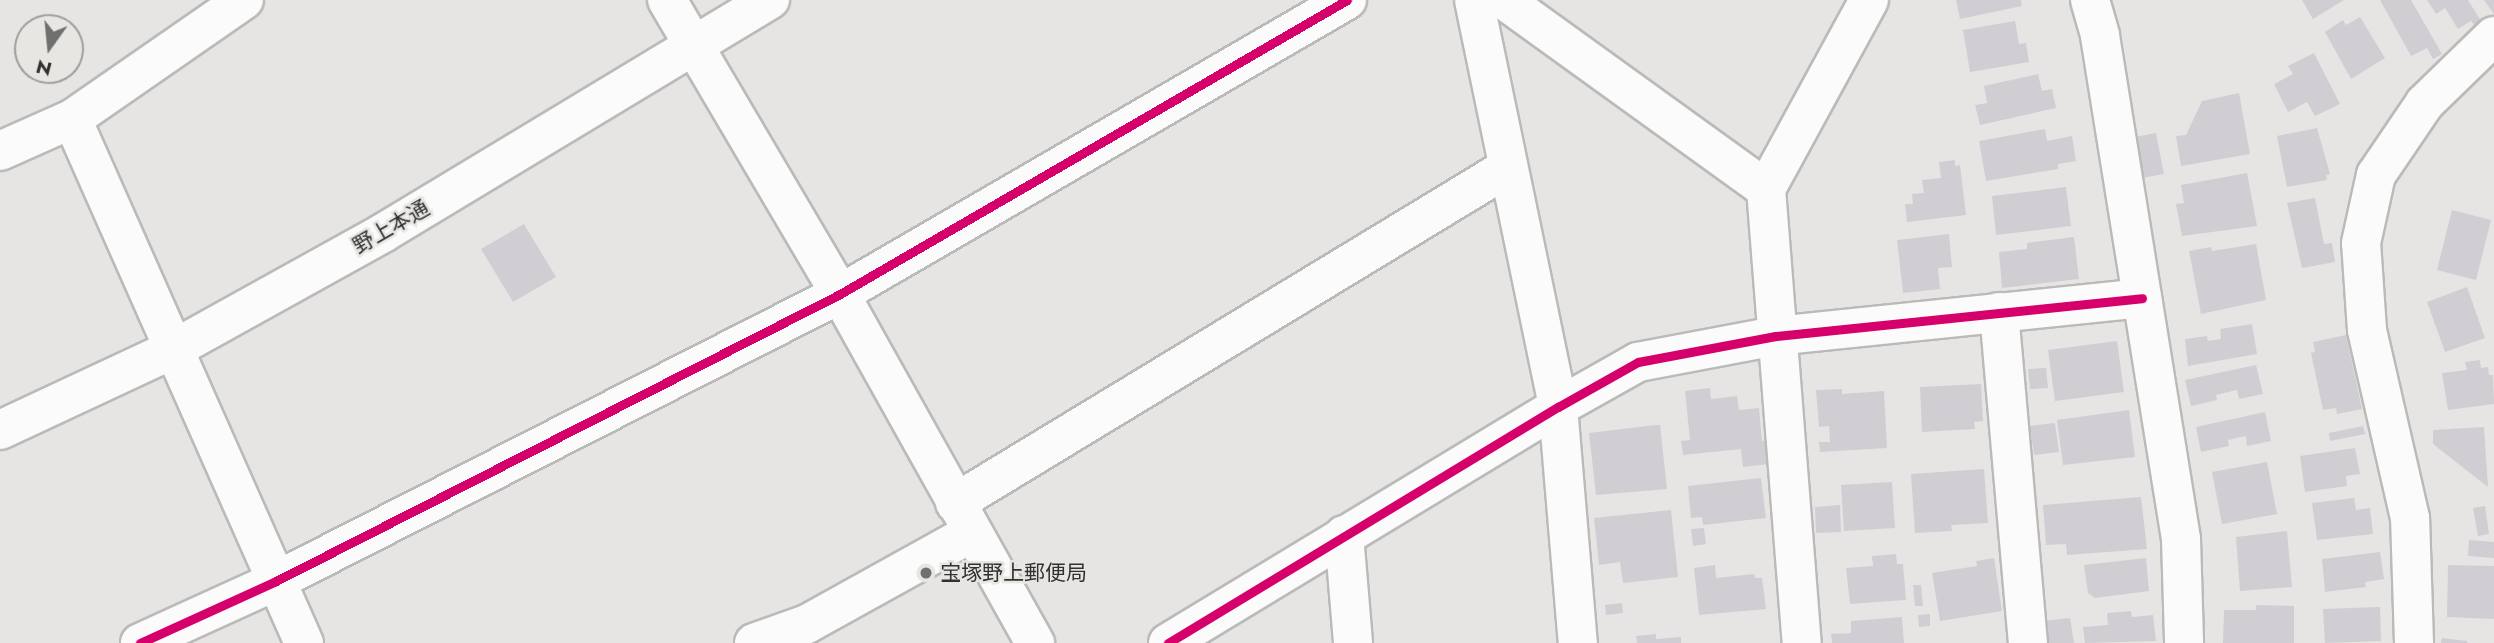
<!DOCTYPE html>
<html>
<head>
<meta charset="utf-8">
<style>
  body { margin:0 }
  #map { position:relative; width:2494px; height:643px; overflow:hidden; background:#e6e5e4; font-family:Jost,"Noto Sans JP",sans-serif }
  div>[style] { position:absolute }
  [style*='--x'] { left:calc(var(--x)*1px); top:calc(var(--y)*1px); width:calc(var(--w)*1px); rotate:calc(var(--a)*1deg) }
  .building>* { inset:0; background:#d1ced3 }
  .roads { filter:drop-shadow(2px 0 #bbbab9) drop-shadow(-2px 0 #bbbab9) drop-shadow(0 2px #bbbab9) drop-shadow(0 -2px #bbbab9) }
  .minor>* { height:38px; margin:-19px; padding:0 19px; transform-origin:19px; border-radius:19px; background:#fbfbfb }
  .cycleway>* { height:9px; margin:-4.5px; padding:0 4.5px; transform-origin:4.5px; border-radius:4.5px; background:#d6006c }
  .dots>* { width:19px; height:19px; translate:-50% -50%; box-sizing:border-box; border:4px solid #e7e6e3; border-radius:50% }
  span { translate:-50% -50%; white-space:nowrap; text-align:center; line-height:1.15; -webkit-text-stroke:5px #e7e6e3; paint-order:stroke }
  .street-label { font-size:21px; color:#313130 }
  .poi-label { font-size:21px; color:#313130 }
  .left { translate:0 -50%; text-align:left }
  .north { position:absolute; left:14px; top:14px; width:70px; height:70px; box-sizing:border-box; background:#e7e6e3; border:2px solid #9e9e9b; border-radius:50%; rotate:195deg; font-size:19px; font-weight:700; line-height:28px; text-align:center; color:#313130 }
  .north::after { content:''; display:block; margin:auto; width:24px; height:32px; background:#70706f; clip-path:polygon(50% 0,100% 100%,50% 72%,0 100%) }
</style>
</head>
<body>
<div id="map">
  <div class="building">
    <i style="clip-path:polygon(1956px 0,2021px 0,2022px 6px,1960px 19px)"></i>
    <i style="clip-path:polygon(2302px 0,2344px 0,2313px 19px)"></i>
    <i style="clip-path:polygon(2380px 0,2411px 0,2442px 54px,2433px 59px,2427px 48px,2411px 56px)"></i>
    <i style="clip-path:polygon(2427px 0,2468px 0,2481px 21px,2474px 25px,2471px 21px,2458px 29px,2445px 8px,2436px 14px)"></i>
    <i style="clip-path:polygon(2484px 0,2494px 0,2494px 14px)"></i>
    <i style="clip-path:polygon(2360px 17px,2385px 58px,2351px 79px,2325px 32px,2343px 20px,2346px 25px)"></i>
    <i style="clip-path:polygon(2015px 21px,2019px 44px,2026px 43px,2029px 62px,1970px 72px,1963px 30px)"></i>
    <i style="clip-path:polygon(2314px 53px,2340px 104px,2315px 116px,2307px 102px,2288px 112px,2274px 84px,2293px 74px,2288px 66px)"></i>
    <i style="clip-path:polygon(2038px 74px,2042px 91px,2052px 89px,2056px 108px,1980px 125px,1975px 105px,1987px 103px,1984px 86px)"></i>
    <i style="clip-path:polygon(2239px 93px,2250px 154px,2181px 166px,2176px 136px,2186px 135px,2202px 101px)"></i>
    <i style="clip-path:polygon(2317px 128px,2330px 174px,2326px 175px,2327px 180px,2287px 187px,2277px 136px)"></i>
    <i style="clip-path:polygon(2045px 129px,2047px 141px,2072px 136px,2076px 161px,2058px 164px,2058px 169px,1986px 181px,1979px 141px)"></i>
    <i style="clip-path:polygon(2156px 133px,2164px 174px,2142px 178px,2134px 137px)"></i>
    <i style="clip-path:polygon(1955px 160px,1955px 166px,1960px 165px,1966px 215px,1907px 222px,1905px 204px,1913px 204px,1912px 194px,1924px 193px,1922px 180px,1941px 178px,1939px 162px)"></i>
    <i style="clip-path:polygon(2247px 173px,2257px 226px,2182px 236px,2176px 204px,2184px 203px,2181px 185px)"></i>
    <i style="clip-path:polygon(2066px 187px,2071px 226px,1996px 235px,1992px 196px)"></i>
    <i style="clip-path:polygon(2315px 198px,2324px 244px,2332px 243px,2335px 262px,2302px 268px,2287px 203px)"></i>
    <i style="clip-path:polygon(2452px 210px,2491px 220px,2476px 280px,2437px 270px)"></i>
    <i style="clip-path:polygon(524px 224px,556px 277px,513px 302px,481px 249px)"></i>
    <i style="clip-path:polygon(1949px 234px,1952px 267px,1938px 268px,1940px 289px,1903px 293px,1897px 240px)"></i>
    <i style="clip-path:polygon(2074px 237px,2079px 279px,2002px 288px,1999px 252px,2027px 249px,2027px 243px)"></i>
    <i style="clip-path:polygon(2256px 244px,2266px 300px,2201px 314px,2189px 251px,2211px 247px,2212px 251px)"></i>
    <i style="clip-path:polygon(2467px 287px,2485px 338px,2445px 352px,2427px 302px)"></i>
    <i style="clip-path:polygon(2252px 324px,2257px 354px,2188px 366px,2185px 339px,2207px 336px,2208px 341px,2221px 339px,2220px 329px)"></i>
    <i style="clip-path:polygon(2346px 335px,2362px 409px,2337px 414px,2336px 408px,2323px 410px,2311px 353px,2315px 352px,2313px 342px)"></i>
    <i style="clip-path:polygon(2117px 341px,2124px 392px,2055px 401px,2048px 350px)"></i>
    <i style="clip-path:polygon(2480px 360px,2481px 368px,2488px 367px,2489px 375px,2493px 375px,2494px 404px,2448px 410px,2442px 373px,2467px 370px,2465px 362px)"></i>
    <i style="clip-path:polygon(2256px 365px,2263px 394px,2239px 399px,2237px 390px,2216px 395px,2217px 400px,2191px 406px,2185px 380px)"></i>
    <i style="clip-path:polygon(2046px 368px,2048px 388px,2030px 389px,2028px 369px)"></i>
    <i style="clip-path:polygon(1981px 384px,1983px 421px,1974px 422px,1975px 429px,1922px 432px,1920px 387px)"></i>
    <i style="clip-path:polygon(1710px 388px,1711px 399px,1737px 396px,1739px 410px,1759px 408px,1762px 441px,1768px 440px,1770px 464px,1743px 467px,1741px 449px,1683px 455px,1681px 441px,1690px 440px,1685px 391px)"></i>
    <i style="clip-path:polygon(1842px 389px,1842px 394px,1884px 391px,1887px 448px,1820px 452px,1819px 442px,1830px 442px,1829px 426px,1819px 427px,1816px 390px)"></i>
    <i style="clip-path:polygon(2129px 410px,2135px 457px,2063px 465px,2057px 420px)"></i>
    <i style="clip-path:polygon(2265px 412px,2271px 441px,2247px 446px,2246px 436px,2228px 440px,2229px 446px,2201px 452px,2196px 427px)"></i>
    <i style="clip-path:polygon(2055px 423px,2059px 452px,2034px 455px,2030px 426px)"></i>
    <i style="clip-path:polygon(1655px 425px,1660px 425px,1667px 489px,1596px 495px,1589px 433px)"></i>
    <i style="clip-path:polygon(2363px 426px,2365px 434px,2330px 441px,2329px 433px)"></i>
    <i style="clip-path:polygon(2484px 427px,2488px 487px,2433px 444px,2433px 430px)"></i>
    <i style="clip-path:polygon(2355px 448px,2360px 474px,2346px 476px,2347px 486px,2305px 492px,2300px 456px)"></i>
    <i style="clip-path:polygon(2267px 462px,2277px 514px,2222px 524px,2212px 472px)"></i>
    <i style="clip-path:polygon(1984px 469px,1988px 523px,1951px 525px,1952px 531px,1915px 533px,1911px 474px)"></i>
    <i style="clip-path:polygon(1761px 478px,1766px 518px,1703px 525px,1702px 517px,1691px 518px,1688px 486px)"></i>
    <i style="clip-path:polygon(1892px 482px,1895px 528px,1844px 531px,1841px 485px)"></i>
    <i style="clip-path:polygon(2141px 497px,2147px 549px,2067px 555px,2066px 544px,2046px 545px,2043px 505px)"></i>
    <i style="clip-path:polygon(2354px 498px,2356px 510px,2370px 508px,2373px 534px,2317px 540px,2312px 503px)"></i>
    <i style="clip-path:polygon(1840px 505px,1841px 532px,1816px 533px,1815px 507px)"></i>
    <i style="clip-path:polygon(2485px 506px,2489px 534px,2478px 536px,2473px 508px)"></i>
    <i style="clip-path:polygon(1671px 510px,1678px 577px,1623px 583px,1620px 562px,1599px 565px,1594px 518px)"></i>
    <i style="clip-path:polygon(1704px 528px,1706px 544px,1693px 546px,1691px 529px)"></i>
    <i style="clip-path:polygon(2287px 531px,2292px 587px,2240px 591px,2236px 537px)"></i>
    <i style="clip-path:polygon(2469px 540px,2494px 542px,2494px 558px,2468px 556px)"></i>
    <i style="clip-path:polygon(2380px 552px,2384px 579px,2365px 582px,2366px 587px,2325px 592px,2322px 559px)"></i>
    <i style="clip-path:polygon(1896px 554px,1897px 564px,1903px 564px,1906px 600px,1850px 604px,1846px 568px,1873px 566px,1872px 556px)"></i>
    <i style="clip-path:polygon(1994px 558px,2002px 611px,1940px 621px,1932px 573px,1977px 566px,1976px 561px)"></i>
    <i style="clip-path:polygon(2146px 558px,2149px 591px,2095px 598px,2088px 593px,2084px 565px)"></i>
    <i style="clip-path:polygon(1715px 565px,1716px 578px,1754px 574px,1755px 578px,1762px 578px,1766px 609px,1699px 615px,1694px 568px)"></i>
    <i style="clip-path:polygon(2448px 565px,2494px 566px,2494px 619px,2447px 617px)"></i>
    <i style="clip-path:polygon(1913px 585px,1921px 585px,1923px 606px,1915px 606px)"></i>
    <i style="clip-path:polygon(1622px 603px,1623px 613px,1606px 615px,1605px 605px)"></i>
    <i style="clip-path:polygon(2256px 605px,2294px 606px,2294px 643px,2223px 643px,2224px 610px,2256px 610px)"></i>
    <i style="clip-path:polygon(2380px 607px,2381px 641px,2325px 643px,2323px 609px)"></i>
    <i style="clip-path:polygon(2131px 611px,2132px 617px,2153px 615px,2156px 641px,2085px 643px,2083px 627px,2108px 625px,2107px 613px)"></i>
    <i style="clip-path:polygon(1930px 614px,1930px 626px,1919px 627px,1918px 615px)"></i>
    <i style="clip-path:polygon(1902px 617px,1904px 643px,1832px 643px,1831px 634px,1851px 633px,1851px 621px)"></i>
    <i style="clip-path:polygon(2070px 618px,2074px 643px,2046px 643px,2042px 621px)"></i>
    <i style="clip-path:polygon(1656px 634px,1656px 639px,1681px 637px,1681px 643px,1637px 643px,1636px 636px)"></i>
    <i style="clip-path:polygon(2442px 638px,2467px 641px,2467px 643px,2441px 643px)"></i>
  </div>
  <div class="roads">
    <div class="minor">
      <i style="--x:667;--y:0;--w:341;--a:59.5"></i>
      <i style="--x:840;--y:294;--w:400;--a:60.8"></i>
      <i style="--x:1474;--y:0;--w:416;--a:78.3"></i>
      <i style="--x:1558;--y:407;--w:237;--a:85.2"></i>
      <i style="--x:1504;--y:0;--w:323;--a:35.8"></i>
      <i style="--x:1766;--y:189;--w:455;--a:85.5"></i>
      <i style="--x:2090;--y:0;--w:37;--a:74"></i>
      <i style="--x:2100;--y:36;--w:509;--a:80.85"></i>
      <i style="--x:2181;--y:539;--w:104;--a:88.3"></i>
      <i style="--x:72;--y:119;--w:573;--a:66.12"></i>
      <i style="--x:0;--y:151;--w:79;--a:-24"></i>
      <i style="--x:72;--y:119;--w:209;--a:-34.7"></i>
      <i style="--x:1766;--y:189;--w:215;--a:-61.4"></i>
      <i style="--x:1999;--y:312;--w:332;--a:85"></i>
      <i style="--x:0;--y:430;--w:192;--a:-25"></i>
      <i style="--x:174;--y:349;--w:239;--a:-29"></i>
      <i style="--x:383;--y:233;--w:452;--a:-31.1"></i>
      <i style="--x:955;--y:503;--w:646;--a:-31.25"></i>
      <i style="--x:1344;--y:535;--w:108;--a:85.2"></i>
      <i style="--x:140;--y:643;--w:149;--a:-24.5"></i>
      <i style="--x:276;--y:581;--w:633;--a:-26.97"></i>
      <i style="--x:840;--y:294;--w:586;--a:-30.11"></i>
      <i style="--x:754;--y:643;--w:56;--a:-19.7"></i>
      <i style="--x:807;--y:624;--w:188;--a:-29"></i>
      <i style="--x:1168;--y:643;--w:456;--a:-31.2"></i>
      <i style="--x:1558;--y:407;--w:92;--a:-29.4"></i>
      <i style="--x:1638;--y:362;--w:140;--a:-10.7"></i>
      <i style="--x:1776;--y:336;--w:368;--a:-5.9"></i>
      <i style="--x:2414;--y:643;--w:125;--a:-91.8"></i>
      <i style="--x:2410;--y:518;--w:193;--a:-102.9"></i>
      <i style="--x:2367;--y:330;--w:87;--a:-93.9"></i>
      <i style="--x:2361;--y:243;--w:70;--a:-77.6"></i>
      <i style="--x:2376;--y:175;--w:87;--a:-55.8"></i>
      <i style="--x:2425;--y:103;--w:96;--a:-44.2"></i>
    </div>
  </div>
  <div class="cycleway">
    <i style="--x:140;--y:643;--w:149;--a:-24.5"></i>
    <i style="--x:276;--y:581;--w:633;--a:-26.97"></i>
    <i style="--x:840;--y:294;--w:586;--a:-30.11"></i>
    <i style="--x:1168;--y:643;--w:456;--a:-31.2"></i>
    <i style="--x:1558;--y:407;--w:92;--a:-29.4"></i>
    <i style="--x:1638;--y:362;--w:140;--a:-10.7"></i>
    <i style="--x:1776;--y:336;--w:368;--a:-5.9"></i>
  </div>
  <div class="dots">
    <i style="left:926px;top:573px;background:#70706f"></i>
  </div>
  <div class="street-label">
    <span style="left:391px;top:227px;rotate:-30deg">野上本通</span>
  </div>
  <div class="poi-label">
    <span class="left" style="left:940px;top:573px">宝塚野上郵便局</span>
  </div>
  <div class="north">N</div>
</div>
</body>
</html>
